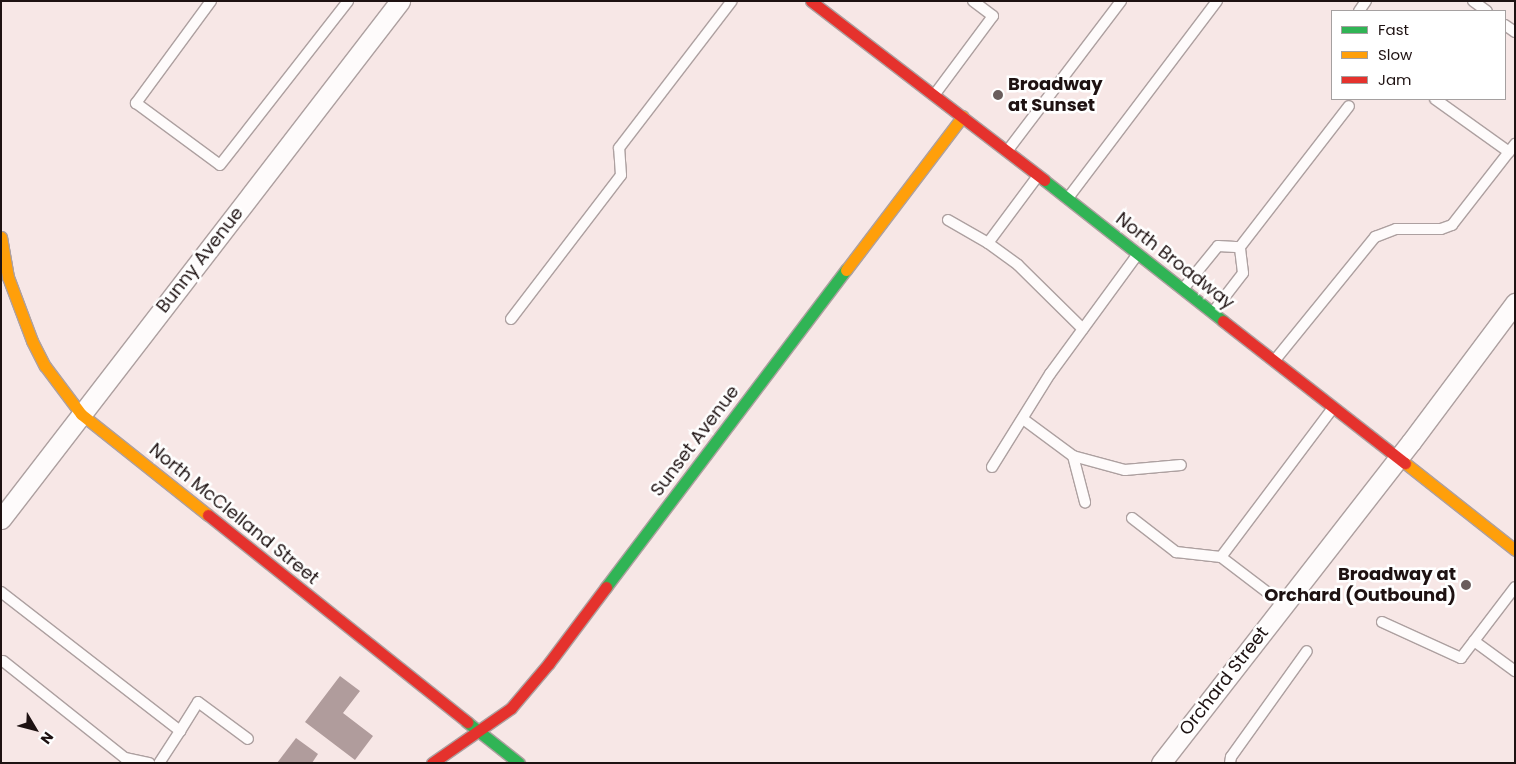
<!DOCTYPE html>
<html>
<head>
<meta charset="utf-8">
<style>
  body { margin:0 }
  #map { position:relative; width:1516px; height:764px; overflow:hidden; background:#f7e7e6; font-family:Poppins,sans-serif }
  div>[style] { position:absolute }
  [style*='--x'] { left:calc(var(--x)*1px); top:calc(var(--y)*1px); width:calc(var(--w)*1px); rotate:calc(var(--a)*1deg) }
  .building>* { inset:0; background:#b09c9c }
  .roads { filter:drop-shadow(1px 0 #ada0a0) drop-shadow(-1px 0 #ada0a0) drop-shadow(0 1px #ada0a0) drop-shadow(0 -1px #ada0a0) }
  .lane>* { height:10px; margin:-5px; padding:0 5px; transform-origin:5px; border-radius:5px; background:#fefbfb }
  .street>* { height:19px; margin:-9.5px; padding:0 9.5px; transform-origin:9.5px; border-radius:9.5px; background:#fefbfb }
  .fast>* { height:11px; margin:-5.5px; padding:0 5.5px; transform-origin:5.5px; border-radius:5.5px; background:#30b455 }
  .slow>* { height:11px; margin:-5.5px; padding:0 5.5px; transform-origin:5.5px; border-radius:5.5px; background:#ff9f0a }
  .jam>* { height:11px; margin:-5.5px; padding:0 5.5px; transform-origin:5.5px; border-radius:5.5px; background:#e5322d }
  .dots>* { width:14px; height:14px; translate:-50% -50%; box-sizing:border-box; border:2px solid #fff; border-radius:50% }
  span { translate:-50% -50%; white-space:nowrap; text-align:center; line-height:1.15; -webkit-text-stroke:5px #fff; paint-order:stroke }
  .poi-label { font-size:18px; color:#1e1212; font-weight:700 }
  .left { translate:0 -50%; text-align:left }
  .right { translate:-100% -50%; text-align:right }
  .street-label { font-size:18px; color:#1e1212 }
  .frame { position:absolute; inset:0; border:2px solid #1e1212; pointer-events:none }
  .legend { position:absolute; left:1331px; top:10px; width:175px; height:90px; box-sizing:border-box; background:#fff; border:1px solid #a5a0a0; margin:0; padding:6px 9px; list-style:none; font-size:15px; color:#1e1212 }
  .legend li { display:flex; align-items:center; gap:10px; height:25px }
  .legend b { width:25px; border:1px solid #a5a0a0 }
  .north { position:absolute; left:10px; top:704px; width:50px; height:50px; -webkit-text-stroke:4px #fff; paint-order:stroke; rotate:127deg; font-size:14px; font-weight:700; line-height:20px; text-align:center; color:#1e1212 }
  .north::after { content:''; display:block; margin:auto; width:18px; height:22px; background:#1e1212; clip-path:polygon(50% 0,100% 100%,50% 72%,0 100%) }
</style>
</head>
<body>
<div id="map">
  <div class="building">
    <i style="clip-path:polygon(340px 676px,360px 691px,343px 713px,373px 736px,355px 760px,305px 722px)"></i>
    <i style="clip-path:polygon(296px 738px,318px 754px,312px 763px,277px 763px)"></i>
  </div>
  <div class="roads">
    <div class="lane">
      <i style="--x:211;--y:1;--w:127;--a:126.3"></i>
      <i style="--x:136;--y:103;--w:104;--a:36.4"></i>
      <i style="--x:220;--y:165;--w:208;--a:-52"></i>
      <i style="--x:1473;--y:1;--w:17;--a:36"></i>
      <i style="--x:1359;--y:11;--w:12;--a:-55"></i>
      <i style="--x:1505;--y:25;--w:12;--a:35"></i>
      <i style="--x:935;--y:94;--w:97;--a:-53.4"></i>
      <i style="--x:993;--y:16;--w:25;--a:-143"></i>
      <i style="--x:1435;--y:99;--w:91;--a:35.6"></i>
      <i style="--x:1008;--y:150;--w:187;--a:-52.8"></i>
      <i style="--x:1068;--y:198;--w:247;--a:-52.9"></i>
      <i style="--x:948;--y:220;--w:46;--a:29.9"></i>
      <i style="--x:988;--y:243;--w:37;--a:36"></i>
      <i style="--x:1018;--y:265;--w:91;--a:44.6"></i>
      <i style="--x:988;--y:243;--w:82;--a:-53.4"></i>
      <i style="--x:1183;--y:289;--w:55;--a:-50.9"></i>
      <i style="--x:1218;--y:246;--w:22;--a:3"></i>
      <i style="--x:1213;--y:312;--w:49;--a:-52.4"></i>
      <i style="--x:1243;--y:273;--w:26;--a:-97"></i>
      <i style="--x:1240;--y:247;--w:178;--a:-52.3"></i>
      <i style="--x:511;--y:319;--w:181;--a:-52.6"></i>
      <i style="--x:621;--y:175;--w:27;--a:-94"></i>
      <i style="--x:619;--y:148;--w:185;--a:-52.5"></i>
      <i style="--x:1275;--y:360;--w:159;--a:-50.9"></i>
      <i style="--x:1375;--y:237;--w:22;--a:-21"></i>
      <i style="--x:1396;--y:229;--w:45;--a:0"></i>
      <i style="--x:1441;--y:229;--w:12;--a:-20"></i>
      <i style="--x:1452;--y:225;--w:103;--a:-52.1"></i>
      <i style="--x:1023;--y:419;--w:62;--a:36.5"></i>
      <i style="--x:1073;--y:456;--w:54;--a:15.1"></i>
      <i style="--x:1125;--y:470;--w:56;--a:-5.1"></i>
      <i style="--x:1073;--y:456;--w:48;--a:75.4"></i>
      <i style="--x:992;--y:467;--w:110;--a:-58.1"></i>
      <i style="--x:1050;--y:374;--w:147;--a:-53.8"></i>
      <i style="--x:1132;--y:518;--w:56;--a:37.7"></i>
      <i style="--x:1176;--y:552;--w:45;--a:6.3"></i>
      <i style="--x:1;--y:592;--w:227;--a:37.8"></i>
      <i style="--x:180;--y:731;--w:38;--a:123"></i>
      <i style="--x:1284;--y:605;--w:79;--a:-142.7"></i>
      <i style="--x:1221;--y:557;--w:186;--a:-53.1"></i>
      <i style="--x:1382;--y:622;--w:87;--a:24.5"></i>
      <i style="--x:1461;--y:658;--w:89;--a:-52.7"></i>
      <i style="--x:1474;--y:641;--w:51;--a:36.2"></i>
      <i style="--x:3;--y:661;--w:156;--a:38.5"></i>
      <i style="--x:125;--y:758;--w:25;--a:12"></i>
      <i style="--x:180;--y:731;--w:34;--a:-58"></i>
      <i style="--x:198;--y:702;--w:62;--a:36.5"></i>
      <i style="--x:1230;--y:763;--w:6;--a:-81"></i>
      <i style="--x:1231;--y:757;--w:130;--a:-54.4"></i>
    </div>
    <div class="street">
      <i style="--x:1;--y:519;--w:654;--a:-52.39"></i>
      <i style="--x:1161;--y:763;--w:407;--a:-52.1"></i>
      <i style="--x:1411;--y:442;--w:174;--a:-53.2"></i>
    </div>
    <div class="fast">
      <i style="--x:1044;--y:180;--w:228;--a:38.2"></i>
      <i style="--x:606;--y:587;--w:398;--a:-52.9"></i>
      <i style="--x:467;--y:722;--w:66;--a:38.3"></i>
    </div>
    <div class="slow">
      <i style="--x:1;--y:237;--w:41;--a:80.1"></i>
      <i style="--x:8;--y:277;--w:68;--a:69.4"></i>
      <i style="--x:32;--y:341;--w:28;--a:63"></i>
      <i style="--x:45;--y:366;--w:60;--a:53.1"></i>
      <i style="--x:81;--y:414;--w:162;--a:38.5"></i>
      <i style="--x:846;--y:270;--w:193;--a:-52.8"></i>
      <i style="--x:1405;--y:463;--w:140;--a:38.3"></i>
    </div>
    <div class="jam">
      <i style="--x:811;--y:1;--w:294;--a:37.5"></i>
      <i style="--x:1223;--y:321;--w:231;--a:38"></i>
      <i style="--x:208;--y:515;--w:332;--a:38.6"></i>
      <i style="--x:432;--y:763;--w:96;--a:-34.8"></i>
      <i style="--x:511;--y:708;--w:59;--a:-49.8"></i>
      <i style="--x:549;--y:663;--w:95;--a:-53.1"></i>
    </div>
  </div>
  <div class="dots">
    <i style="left:998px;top:95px;background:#6a5d5c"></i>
    <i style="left:1466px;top:585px;background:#6a5d5c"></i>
  </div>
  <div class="poi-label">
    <span class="left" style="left:1008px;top:95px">Broadway<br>at Sunset</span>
    <span class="right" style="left:1456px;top:585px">Broadway at<br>Orchard (Outbound)</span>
  </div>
  <div class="street-label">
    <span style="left:200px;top:260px;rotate:-52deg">Bunny Avenue</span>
    <span style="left:1175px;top:261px;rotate:38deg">North Broadway</span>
    <span style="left:695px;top:441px;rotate:-53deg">Sunset Avenue</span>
    <span style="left:234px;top:514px;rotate:39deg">North McClelland Street</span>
    <span style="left:1224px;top:681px;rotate:-52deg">Orchard Street</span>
  </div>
  <div class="frame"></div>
  <ul class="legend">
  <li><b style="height:6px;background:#30b455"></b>Fast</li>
  <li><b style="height:6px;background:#ff9f0a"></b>Slow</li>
  <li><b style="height:6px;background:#e5322d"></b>Jam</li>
  </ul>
  <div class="north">N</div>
</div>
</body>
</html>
